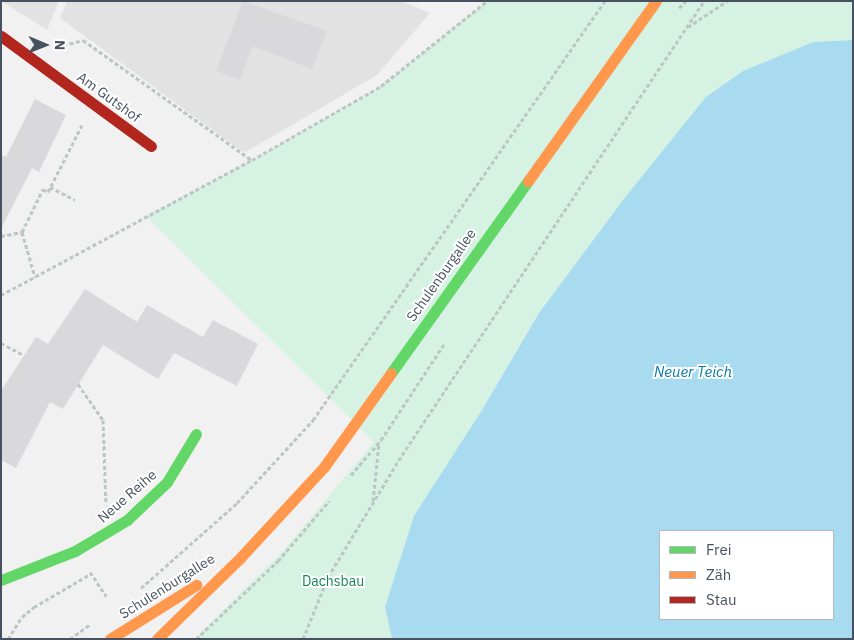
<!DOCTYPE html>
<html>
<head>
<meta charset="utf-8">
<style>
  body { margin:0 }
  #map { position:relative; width:854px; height:640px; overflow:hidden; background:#f2f1f1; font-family:"IBM Plex Sans",sans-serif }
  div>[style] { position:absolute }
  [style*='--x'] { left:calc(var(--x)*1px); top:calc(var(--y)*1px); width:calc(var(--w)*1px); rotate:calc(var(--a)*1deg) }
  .education>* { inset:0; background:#e3e2e3 }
  .green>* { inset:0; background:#d5f2e2 }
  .water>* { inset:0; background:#a8dbf0 }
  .building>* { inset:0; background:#d9d9db }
  .path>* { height:3px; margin-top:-1.5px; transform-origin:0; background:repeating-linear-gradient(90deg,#bbc6c5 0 4px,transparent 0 6.5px) }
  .fast>* { height:11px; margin:-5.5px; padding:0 5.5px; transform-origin:5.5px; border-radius:5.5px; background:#63d668 }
  .slow>* { height:11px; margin:-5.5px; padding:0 5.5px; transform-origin:5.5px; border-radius:5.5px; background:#ff974d }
  .jam>* { height:11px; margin:-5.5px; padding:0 5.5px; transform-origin:5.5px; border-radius:5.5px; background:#b3261e }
  span { translate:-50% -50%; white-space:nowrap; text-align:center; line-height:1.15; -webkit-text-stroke:4px #fff; paint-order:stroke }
  .street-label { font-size:14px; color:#47515f }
  .park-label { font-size:14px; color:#138556 }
  .water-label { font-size:15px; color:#077aab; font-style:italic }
  .frame { position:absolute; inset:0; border:2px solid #47515f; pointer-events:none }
  .legend { position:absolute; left:659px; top:530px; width:175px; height:90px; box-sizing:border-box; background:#fff; border:1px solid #b5b9bf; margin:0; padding:6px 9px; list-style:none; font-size:15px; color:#47515f }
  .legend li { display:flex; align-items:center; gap:10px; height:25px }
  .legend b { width:25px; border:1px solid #b5b9bf }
  .north { position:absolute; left:20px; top:20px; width:50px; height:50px; -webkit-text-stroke:4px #fff; paint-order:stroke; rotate:91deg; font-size:14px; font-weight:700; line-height:20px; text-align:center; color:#47515f }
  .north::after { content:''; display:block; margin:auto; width:18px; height:22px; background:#47515f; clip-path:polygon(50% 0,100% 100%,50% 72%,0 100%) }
</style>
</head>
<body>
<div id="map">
  <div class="education">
    <i style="clip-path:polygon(1px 1px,59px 1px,47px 30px)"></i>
    <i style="clip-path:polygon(67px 1px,401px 1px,430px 13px,377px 75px,244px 153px,60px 18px)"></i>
  </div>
  <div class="green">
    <i style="clip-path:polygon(487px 1px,853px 1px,853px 40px,813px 42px,743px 71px,623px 200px,539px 313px,482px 410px,385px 606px,392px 639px,194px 639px,283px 551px,374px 442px,146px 216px,252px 160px,381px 86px)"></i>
  </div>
  <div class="water">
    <i style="clip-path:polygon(evenodd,853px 40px,853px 639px,392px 639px,385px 607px,414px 516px,482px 410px,539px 313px,623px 200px,706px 97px,743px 71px,813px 42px,853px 40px,660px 531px,833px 531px,833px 619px,660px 619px,660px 531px)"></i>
  </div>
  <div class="building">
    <i style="clip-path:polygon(243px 1px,327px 31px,312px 69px,253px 46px,240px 80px,216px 71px)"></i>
    <i style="clip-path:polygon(35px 99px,66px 115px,39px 172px,32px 168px,1px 229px,1px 155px,6px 157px)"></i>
    <i style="clip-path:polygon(85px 289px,137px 322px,147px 305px,203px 337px,213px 320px,258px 344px,237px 386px,174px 353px,158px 379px,103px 345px,63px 409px,50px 402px,16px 468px,1px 460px,1px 391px,36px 337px,48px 344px)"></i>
  </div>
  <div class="path">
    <i style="--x:679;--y:8;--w:10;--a:-45"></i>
    <i style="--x:688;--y:27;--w:47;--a:-33.7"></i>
    <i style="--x:57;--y:47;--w:27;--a:-15"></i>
    <i style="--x:83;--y:40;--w:207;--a:35.4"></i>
    <i style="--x:50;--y:187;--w:28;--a:27"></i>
    <i style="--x:22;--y:232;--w:48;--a:-64"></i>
    <i style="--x:43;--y:189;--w:6;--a:31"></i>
    <i style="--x:48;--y:192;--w:75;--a:-63.1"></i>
    <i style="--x:1;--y:236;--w:21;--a:-11"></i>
    <i style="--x:22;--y:232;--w:47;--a:73.9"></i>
    <i style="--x:1;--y:295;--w:285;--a:-28.3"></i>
    <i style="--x:252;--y:160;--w:149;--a:-29.8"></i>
    <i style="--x:381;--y:86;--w:136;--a:-38.7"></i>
    <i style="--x:1;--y:343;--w:26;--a:28"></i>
    <i style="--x:78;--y:384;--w:44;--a:55.2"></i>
    <i style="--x:103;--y:420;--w:85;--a:88"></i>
    <i style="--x:351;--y:475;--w:46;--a:-49.4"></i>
    <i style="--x:381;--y:440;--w:115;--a:-56.7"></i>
    <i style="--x:373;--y:501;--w:58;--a:-84.1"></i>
    <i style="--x:90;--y:572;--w:29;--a:56"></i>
    <i style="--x:141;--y:588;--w:128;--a:-41.5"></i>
    <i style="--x:237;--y:503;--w:113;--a:-47.5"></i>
    <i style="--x:313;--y:420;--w:511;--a:-55.13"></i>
    <i style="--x:8;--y:639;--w:26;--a:-58"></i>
    <i style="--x:22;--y:617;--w:16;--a:-40"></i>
    <i style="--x:34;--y:607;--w:67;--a:-30.4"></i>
    <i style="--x:70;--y:639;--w:24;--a:-36"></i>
    <i style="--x:196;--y:639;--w:113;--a:-43.6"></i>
    <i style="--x:278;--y:561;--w:79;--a:-49.6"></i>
    <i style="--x:303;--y:639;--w:67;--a:-68"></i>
    <i style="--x:328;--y:577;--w:143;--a:-58.8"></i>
    <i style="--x:402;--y:455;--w:545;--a:-56.37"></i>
  </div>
  <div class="fast">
    <i style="--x:391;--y:373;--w:236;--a:-54.5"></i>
    <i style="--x:1;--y:580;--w:79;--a:-21.4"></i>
    <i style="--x:75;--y:551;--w:61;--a:-30.8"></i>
    <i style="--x:127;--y:520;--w:55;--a:-43.5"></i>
    <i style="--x:167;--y:482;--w:56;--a:-58.9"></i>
  </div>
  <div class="slow">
    <i style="--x:528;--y:181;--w:221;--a:-54.6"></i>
    <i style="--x:110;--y:639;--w:102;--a:-32.1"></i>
    <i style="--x:157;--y:639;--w:116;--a:-44.3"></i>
    <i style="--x:240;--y:558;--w:124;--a:-47.3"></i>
    <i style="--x:324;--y:467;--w:115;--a:-54.5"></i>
  </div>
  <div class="jam">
    <i style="--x:1;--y:36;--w:186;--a:36.3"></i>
  </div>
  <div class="street-label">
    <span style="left:109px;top:97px;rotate:36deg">Am Gutshof</span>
    <span style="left:441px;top:275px;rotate:-55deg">Schulenburgallee</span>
    <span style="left:127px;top:496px;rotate:-41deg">Neue Reihe</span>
    <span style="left:167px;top:586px;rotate:-32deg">Schulenburgallee</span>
  </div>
  <div class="park-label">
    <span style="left:333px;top:581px">Dachsbau</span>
  </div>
  <div class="water-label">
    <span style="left:693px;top:372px">Neuer Teich</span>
  </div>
  <div class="frame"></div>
  <ul class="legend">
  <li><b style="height:6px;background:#63d668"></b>Frei</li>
  <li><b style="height:6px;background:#ff974d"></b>Zäh</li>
  <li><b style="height:6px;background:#b3261e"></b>Stau</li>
  </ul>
  <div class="north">N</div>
</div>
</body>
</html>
